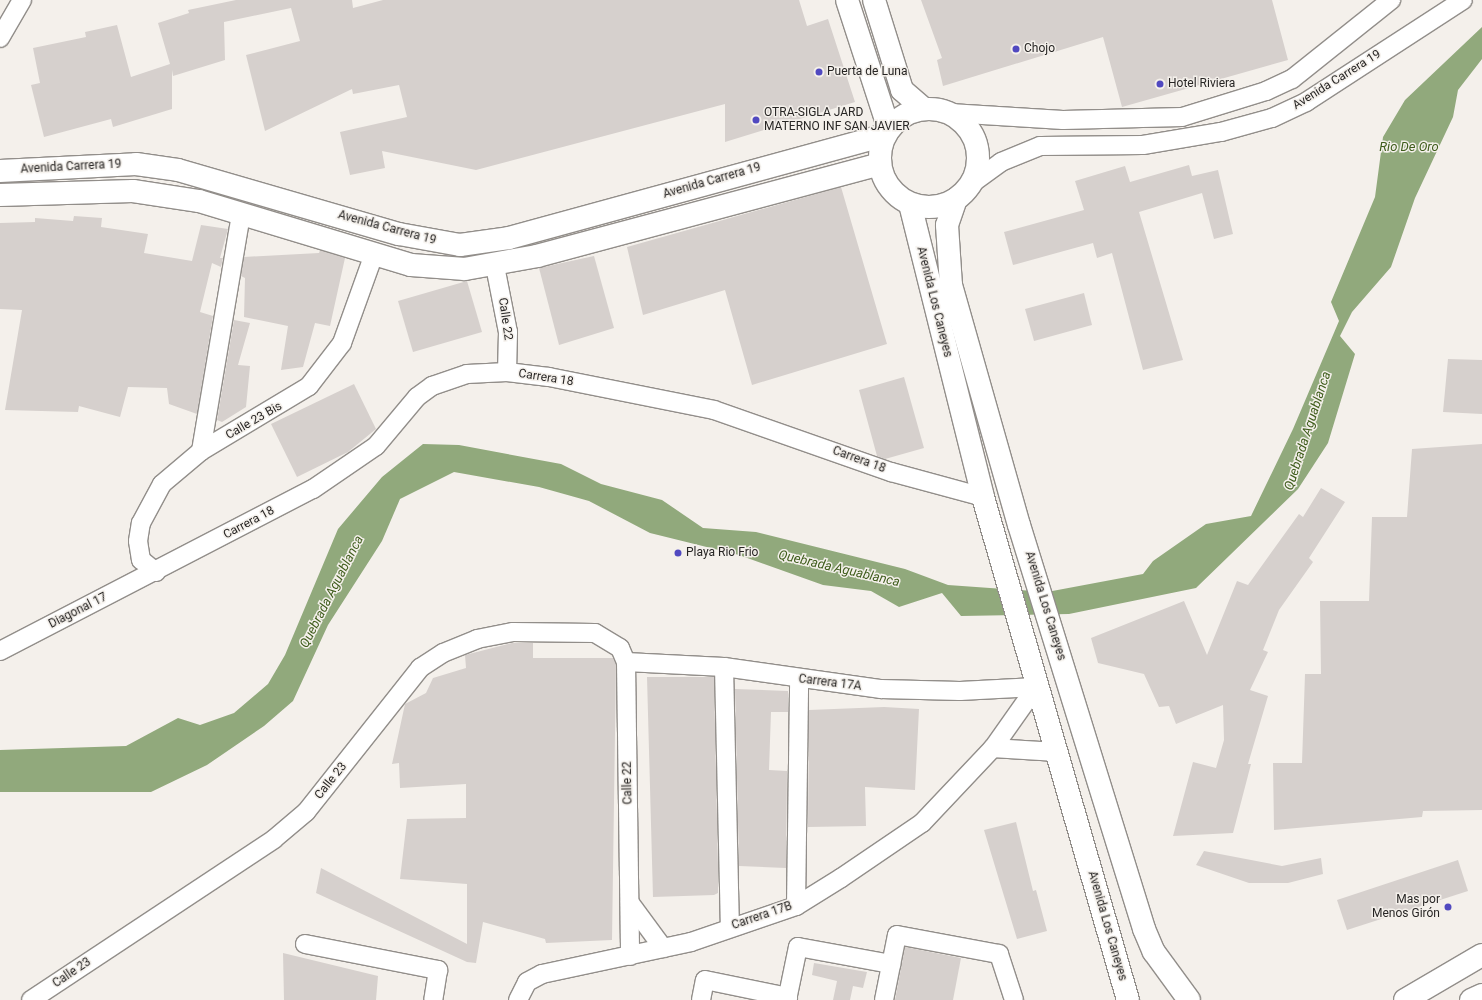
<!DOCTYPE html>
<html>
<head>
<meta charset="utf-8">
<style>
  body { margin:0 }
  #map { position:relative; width:1482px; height:1000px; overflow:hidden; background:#f4f0eb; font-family:Roboto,sans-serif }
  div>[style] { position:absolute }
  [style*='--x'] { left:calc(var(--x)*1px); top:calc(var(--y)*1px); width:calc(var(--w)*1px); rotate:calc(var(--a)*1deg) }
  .water>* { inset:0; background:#91a97c }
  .building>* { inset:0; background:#d6d0cd }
  .roads { filter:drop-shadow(1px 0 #928e8a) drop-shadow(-1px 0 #928e8a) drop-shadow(0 1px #928e8a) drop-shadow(0 -1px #928e8a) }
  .street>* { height:18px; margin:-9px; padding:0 9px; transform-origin:9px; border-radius:9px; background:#fff }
  .secondary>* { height:22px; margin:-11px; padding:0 11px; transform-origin:11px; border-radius:11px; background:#fff }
  .secondary>.ring { margin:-11px; padding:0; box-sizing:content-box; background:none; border:22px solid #fff; border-radius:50% }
  .highway>* { height:22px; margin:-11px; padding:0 11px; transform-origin:11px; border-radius:11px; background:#fff }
  .dots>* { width:11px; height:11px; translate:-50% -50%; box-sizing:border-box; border:2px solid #f4f0eb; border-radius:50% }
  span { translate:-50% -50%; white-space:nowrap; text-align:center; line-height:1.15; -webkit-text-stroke:3px #f4f0eb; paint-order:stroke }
  .poi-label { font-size:12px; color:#272524 }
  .left { translate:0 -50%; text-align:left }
  .right { translate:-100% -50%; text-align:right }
  .street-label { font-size:12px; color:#272524 }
  .water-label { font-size:13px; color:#3e5c1b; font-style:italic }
</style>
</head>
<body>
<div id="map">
  <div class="water">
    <i style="clip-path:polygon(1482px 27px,1482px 59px,1458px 90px,1453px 117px,1415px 198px,1391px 267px,1352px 312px,1340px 336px,1355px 354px,1328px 443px,1298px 489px,1196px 588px,1069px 614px,961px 616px,942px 593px,899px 607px,871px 591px,823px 585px,739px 555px,650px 533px,589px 501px,539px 487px,454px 472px,400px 499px,382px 541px,328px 625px,293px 701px,264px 726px,207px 765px,151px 792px,0 792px,0 750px,126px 746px,178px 718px,200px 725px,234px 713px,268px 684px,285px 655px,338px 529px,382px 477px,423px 444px,459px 445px,561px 464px,601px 484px,662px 500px,703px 528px,756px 532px,905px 569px,948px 585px,1047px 592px,1143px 574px,1153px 561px,1206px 524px,1251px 516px,1293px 429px,1339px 321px,1331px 302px,1375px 197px,1383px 137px,1405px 100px)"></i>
  </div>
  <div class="building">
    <i style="clip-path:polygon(236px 0,352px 0,353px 8px,383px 0,799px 0,807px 26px,828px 19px,855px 102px,725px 142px,725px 104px,476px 170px,382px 151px,385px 168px,350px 175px,340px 132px,407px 117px,399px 85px,353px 94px,352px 89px,265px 131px,246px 55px,300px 41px,291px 8px,224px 22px,225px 60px,173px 76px,172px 70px,172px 109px,113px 127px,111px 119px,44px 137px,31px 85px,40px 83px,33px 48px,86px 37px,85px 32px,117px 25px,131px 77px,170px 64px,158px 23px,189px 13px,188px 10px)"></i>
    <i style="clip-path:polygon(921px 0,1272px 0,1288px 60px,1122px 107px,1103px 37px,943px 86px,937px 60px,942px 58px)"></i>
    <i style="clip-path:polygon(1189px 165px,1192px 176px,1218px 170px,1233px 234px,1214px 239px,1202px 193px,1139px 212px,1183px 360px,1143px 370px,1112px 253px,1097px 258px,1093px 243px,1013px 265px,1004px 232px,1084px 210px,1075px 181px,1125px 166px,1130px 182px)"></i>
    <i style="clip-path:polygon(841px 187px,887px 344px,752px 385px,725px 290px,643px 315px,627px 247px)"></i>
    <i style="clip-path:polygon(74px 216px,102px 218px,101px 227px,148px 234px,144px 253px,192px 261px,201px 225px,228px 229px,220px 258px,223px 258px,221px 267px,212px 263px,200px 312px,213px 316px,197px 414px,169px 404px,167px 388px,128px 387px,120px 417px,79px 406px,78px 412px,5px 410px,22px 310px,0 309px,0 223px,35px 222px,35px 218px,73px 221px)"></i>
    <i style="clip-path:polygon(320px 250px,345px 258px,330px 326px,315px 323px,303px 367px,281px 370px,288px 326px,244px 317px,245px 278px,241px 276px,244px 257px,319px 253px)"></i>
    <i style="clip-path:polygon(594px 256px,614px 328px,559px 345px,539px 268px)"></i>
    <i style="clip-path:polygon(467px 281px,482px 332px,413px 352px,398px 301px)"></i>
    <i style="clip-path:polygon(1084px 293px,1092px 325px,1034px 341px,1025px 309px)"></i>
    <i style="clip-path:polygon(234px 320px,250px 323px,238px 365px,250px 366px,246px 407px,222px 422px,217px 420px)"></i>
    <i style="clip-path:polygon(1448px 359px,1482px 360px,1482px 414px,1443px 412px)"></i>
    <i style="clip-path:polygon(904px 377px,924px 448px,885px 459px,877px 456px,859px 390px)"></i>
    <i style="clip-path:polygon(354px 384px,376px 429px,348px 452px,297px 477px,271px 424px)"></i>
    <i style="clip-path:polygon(1482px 444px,1482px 810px,1423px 811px,1422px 817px,1274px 830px,1273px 763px,1302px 763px,1305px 674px,1321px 674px,1320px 601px,1369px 601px,1372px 517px,1407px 517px,1412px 449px)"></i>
    <i style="clip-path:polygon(1321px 488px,1345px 502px,1309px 558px,1313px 562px,1279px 610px,1263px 650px,1268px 652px,1250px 690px,1268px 696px,1248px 764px,1251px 764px,1233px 833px,1173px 836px,1193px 762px,1216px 768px,1224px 740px,1223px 705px,1176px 724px,1169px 706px,1159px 707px,1144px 674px,1098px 663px,1091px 638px,1184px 601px,1207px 655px,1237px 581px,1248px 585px,1299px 514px,1303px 517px)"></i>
    <i style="clip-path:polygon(512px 643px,533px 643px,533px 658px,613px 658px,616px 664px,612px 940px,546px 943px,545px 939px,483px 922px,476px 963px,467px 962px,316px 893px,321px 868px,467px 944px,467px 884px,400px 879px,407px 819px,466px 818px,466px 784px,400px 788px,399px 763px,392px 764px,405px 704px,426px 693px,433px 678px,466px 668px,465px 655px)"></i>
    <i style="clip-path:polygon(647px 677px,714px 677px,718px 865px,718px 893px,714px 895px,653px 897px)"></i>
    <i style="clip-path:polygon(735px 689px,788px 691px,788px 712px,771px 712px,769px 770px,787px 771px,786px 868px,739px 866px)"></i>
    <i style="clip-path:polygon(884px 707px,919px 709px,915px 790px,865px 787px,866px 826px,808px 827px,809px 710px)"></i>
    <i style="clip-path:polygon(1016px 822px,1033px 891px,1036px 890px,1047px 931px,1017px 939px,984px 830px)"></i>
    <i style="clip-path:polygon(1204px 851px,1282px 866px,1321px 858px,1323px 874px,1288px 883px,1249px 883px,1196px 865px)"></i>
    <i style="clip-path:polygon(1458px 860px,1468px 891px,1347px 930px,1337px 900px)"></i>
    <i style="clip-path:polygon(905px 947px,961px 958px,953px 1000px,895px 1000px)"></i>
    <i style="clip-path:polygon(283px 953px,378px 976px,376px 1000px,284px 1000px)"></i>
    <i style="clip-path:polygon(814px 963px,867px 972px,863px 988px,853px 986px,850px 1000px,833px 1000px,837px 981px,812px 975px)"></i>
  </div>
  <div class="roads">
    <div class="street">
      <i style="--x:0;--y:38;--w:44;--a:-59.9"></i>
      <i style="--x:950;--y:113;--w:113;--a:3.5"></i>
      <i style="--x:1063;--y:120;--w:119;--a:-1.4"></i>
      <i style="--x:1182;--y:117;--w:88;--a:-17.2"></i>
      <i style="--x:1266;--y:91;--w:29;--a:-25"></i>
      <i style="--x:1292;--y:79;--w:127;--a:-38.6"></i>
      <i style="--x:971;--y:184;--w:37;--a:-36"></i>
      <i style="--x:1001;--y:162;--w:42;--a:-22.3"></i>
      <i style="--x:1040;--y:146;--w:103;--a:-0.6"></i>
      <i style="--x:1143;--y:145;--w:79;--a:-9.5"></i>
      <i style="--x:1221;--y:132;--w:53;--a:-15.4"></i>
      <i style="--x:1272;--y:118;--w:38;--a:-25"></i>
      <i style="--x:1306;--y:102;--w:187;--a:-33"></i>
      <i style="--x:495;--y:266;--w:67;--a:78.9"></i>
      <i style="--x:508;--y:332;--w:40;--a:91.4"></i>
      <i style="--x:201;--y:451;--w:240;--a:-80.4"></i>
      <i style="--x:156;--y:572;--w:19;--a:-141"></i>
      <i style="--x:141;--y:560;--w:19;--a:-99"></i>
      <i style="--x:138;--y:541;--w:18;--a:-81"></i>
      <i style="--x:141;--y:523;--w:44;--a:-61.7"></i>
      <i style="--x:162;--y:484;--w:51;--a:-40.2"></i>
      <i style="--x:201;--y:451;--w:126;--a:-31"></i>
      <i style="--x:309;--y:386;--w:54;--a:-52.5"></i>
      <i style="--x:342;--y:343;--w:95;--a:-70.2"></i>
      <i style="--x:0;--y:651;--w:352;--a:-27.4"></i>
      <i style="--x:313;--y:489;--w:76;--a:-34.3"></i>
      <i style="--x:376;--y:446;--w:64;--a:-50.1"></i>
      <i style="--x:417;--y:397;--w:19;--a:-36"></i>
      <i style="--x:432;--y:386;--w:37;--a:-19"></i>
      <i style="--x:467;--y:374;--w:40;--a:-2.9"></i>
      <i style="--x:507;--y:372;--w:42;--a:6.8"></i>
      <i style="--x:549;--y:377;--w:168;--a:11.3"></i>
      <i style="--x:714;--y:410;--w:188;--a:19.3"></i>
      <i style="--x:891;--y:472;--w:95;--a:15.2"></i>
      <i style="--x:626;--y:662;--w:98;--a:2.9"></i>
      <i style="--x:724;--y:667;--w:159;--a:8"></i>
      <i style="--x:881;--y:689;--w:79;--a:1.5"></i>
      <i style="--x:960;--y:691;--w:76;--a:-3"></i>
      <i style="--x:724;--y:667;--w:260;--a:88.7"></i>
      <i style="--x:993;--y:748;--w:63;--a:3.6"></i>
      <i style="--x:630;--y:903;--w:56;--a:53.7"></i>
      <i style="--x:796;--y:906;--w:227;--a:-89.2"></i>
      <i style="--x:305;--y:944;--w:136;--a:11.1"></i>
      <i style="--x:438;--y:970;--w:30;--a:99"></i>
      <i style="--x:31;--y:1000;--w:291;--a:-33.5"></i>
      <i style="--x:274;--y:839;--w:42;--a:-40.2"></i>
      <i style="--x:306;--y:812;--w:184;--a:-51.6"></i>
      <i style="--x:420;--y:668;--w:27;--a:-33"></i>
      <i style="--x:443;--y:653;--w:37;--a:-22"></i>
      <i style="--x:477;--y:639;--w:37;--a:-11"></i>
      <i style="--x:513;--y:632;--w:82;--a:0.7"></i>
      <i style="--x:595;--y:633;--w:29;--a:31"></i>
      <i style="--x:620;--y:648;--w:15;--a:67"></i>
      <i style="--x:626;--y:662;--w:294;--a:89.2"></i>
      <i style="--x:518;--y:1000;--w:20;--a:-63"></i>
      <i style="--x:527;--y:982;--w:17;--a:-28"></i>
      <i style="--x:542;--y:974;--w:152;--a:-12.1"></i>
      <i style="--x:691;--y:942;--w:111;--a:-18.9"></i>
      <i style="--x:796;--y:906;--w:53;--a:-31.9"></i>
      <i style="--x:841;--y:878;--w:98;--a:-34.2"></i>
      <i style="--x:922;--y:823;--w:103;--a:-46.6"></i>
      <i style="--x:993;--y:748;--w:75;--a:-54.8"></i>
      <i style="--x:701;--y:1000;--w:20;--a:-79"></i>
      <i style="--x:705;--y:980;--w:85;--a:11.6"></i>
      <i style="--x:787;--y:1000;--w:54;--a:-78.3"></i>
      <i style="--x:798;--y:947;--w:95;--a:10.4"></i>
      <i style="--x:884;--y:1000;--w:66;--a:-78.7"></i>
      <i style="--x:897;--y:935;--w:104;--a:10.6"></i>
      <i style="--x:999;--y:954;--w:48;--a:71.9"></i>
    </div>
    <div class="secondary">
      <i style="--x:847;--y:0;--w:136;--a:72"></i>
      <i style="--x:874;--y:0;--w:94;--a:72.7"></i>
      <i style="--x:902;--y:90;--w:28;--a:41"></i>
      <i class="ring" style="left:880px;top:109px;width:76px;height:76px"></i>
      <i style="--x:0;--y:171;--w:136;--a:-2.9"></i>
      <i style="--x:136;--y:164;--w:42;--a:8.1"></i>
      <i style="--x:178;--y:170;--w:230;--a:16.2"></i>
      <i style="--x:399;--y:234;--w:62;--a:10.2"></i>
      <i style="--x:460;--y:245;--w:49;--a:-8.1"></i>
      <i style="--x:509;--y:238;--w:390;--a:-15.3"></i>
      <i style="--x:0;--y:195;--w:133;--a:-1.7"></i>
      <i style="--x:133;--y:191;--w:67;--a:8.6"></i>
      <i style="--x:199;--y:201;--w:221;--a:16.8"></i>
      <i style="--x:411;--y:265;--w:54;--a:4.2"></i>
      <i style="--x:465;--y:269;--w:73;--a:-10.2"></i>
      <i style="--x:537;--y:256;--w:355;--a:-15"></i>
      <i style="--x:956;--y:199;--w:28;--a:109"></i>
      <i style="--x:947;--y:225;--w:60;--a:86.2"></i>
      <i style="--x:951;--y:285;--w:249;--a:74.2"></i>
      <i style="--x:1019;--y:525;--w:423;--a:72.8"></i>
      <i style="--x:1144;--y:929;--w:25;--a:67"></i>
      <i style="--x:1154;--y:952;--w:59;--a:53.9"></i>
      <i style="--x:910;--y:204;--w:302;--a:76"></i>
      <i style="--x:983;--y:497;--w:523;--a:73.92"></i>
    </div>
    <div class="highway">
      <i style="--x:1405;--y:1000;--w:89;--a:-30.3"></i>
      <i style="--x:1471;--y:1000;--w:12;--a:-24"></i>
    </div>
  </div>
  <div class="dots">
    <i style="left:1016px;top:49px;background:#5149c0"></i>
    <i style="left:819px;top:72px;background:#5149c0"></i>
    <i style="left:1160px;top:84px;background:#5149c0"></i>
    <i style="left:756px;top:120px;background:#5149c0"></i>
    <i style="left:678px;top:553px;background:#5149c0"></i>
    <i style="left:1448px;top:907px;background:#5149c0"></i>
  </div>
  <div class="poi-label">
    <span class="left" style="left:1024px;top:49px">Chojo</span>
    <span class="left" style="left:827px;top:72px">Puerta de Luna</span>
    <span class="left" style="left:1168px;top:84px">Hotel Riviera</span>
    <span class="left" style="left:764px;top:120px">OTRA-SIGLA JARD<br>MATERNO INF SAN JAVIER</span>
    <span class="left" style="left:686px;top:553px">Playa Rio Frio</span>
    <span class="right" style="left:1440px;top:907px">Mas por<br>Menos Girón</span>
  </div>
  <div class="street-label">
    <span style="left:1337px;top:80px;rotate:-32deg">Avenida Carrera 19</span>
    <span style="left:71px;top:167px;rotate:-3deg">Avenida Carrera 19</span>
    <span style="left:712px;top:181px;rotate:-16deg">Avenida Carrera 19</span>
    <span style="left:387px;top:228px;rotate:15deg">Avenida Carrera 19</span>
    <span style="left:934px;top:302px;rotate:76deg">Avenida Los Caneyes</span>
    <span style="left:505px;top:319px;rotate:82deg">Calle 22</span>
    <span style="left:546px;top:378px;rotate:9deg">Carrera 18</span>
    <span style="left:254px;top:421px;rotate:-30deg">Calle 23 Bis</span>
    <span style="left:859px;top:460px;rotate:20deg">Carrera 18</span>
    <span style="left:249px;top:523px;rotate:-28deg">Carrera 18</span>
    <span style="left:1045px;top:606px;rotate:73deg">Avenida Los Caneyes</span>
    <span style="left:78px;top:611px;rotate:-27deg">Diagonal 17</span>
    <span style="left:830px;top:683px;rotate:7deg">Carrera 17A</span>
    <span style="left:331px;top:781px;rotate:-51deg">Calle 23</span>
    <span style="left:628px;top:783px;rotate:-91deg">Calle 22</span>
    <span style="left:762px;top:916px;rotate:-19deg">Carrera 17B</span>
    <span style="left:1107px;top:926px;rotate:74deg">Avenida Los Caneyes</span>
    <span style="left:72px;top:973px;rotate:-34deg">Calle 23</span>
  </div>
  <div class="water-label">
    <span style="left:1409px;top:147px">Rio De Oro</span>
    <span style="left:1308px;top:431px;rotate:-72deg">Quebrada Aguablanca</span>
    <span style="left:839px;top:569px;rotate:13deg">Quebrada Aguablanca</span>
    <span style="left:332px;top:592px;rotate:-63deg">Quebrada Aguablanca</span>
  </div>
</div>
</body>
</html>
